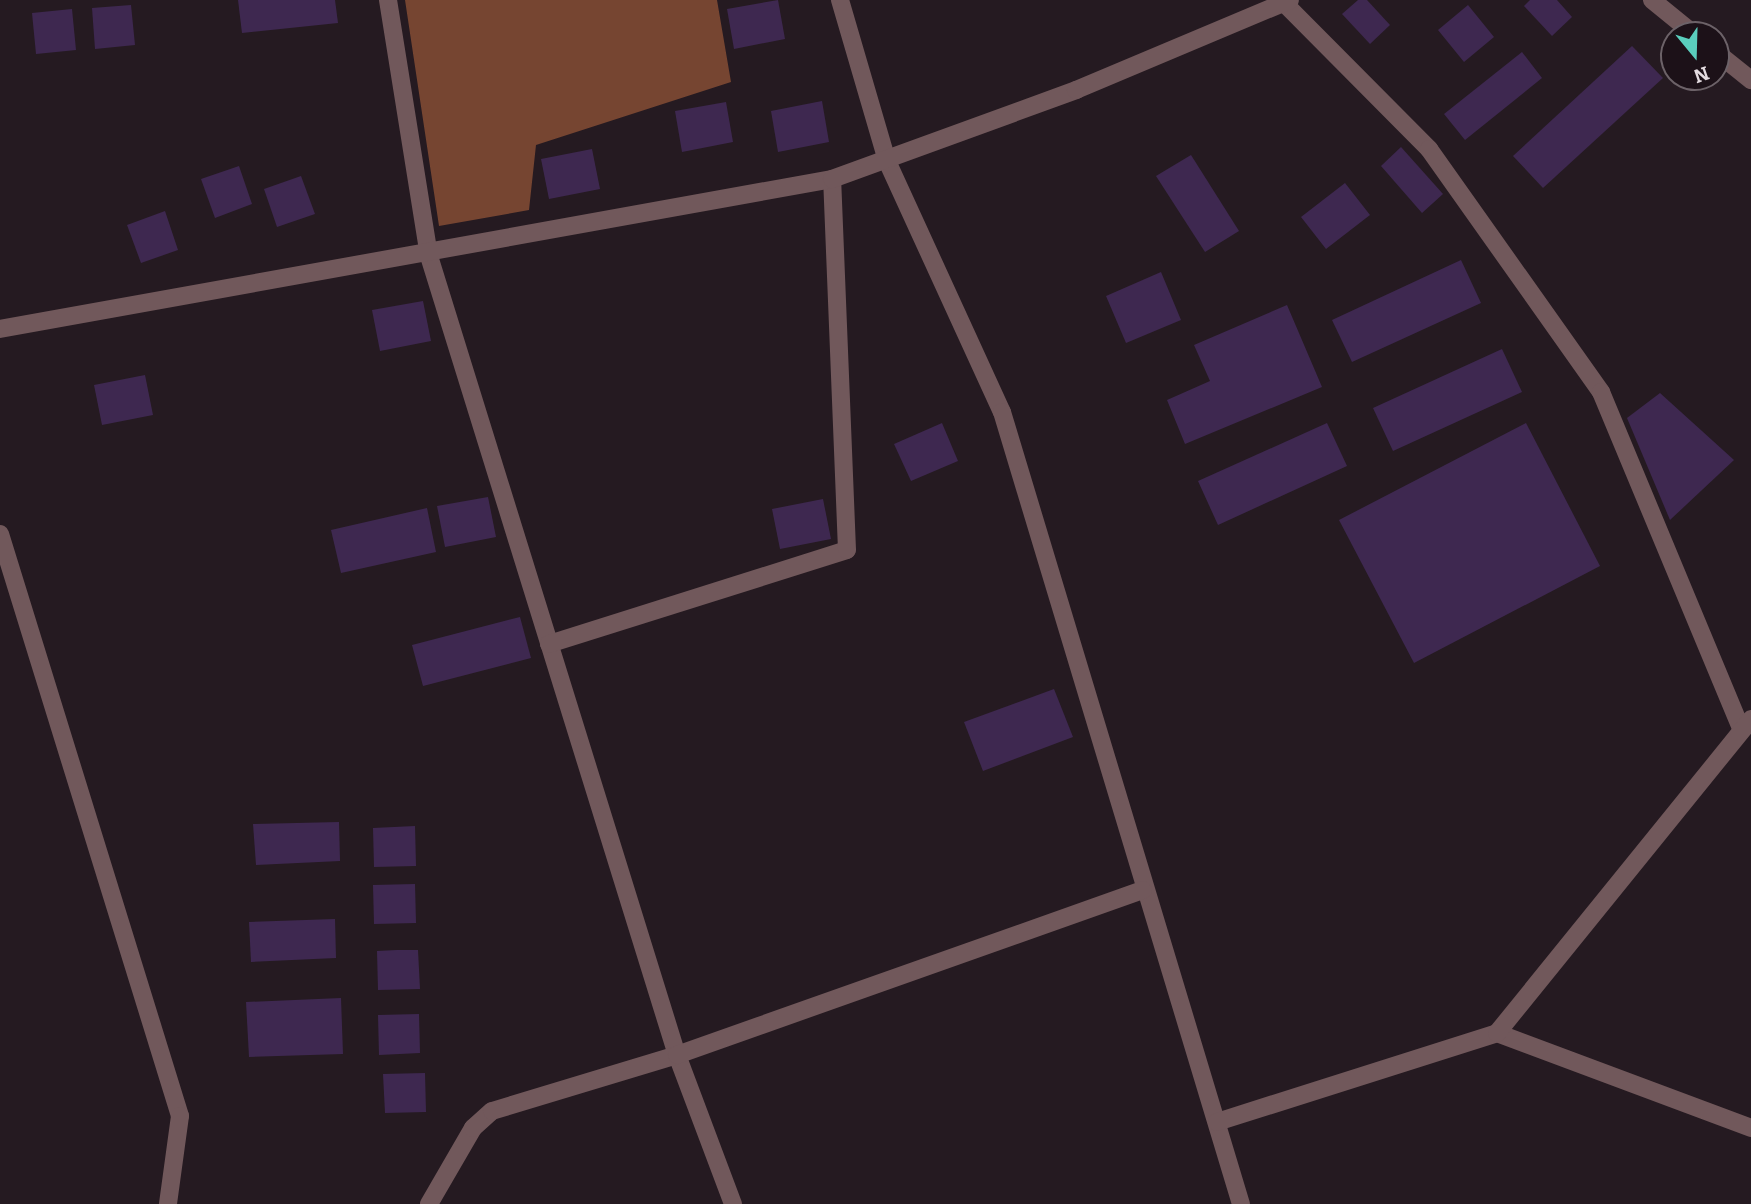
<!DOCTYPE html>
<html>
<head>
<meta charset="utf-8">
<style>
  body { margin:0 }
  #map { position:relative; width:1751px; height:1204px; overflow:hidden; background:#251a21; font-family:Bitter,serif }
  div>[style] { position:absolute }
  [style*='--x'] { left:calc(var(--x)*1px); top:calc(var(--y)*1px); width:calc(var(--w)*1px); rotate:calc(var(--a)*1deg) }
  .forest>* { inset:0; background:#764531 }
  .building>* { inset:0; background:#3e2850 }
  .minor>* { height:18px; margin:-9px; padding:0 9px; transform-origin:9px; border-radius:9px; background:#71585b }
  .tertiary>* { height:18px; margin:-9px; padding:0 9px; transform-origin:9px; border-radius:9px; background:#71585b }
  span { translate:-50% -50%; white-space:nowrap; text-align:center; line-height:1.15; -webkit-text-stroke:7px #1c1118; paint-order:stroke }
  .north { position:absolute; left:1660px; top:21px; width:70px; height:70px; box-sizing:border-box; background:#1c1118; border:2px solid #6c6268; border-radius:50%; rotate:161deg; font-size:19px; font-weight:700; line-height:28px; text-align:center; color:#e4dce1 }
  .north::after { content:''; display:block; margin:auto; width:24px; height:32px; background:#5acebd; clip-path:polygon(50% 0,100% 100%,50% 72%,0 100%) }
</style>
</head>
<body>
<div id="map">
  <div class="forest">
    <i style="clip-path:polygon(405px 0,717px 0,731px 82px,536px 145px,529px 210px,439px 226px)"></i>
  </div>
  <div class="building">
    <i style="clip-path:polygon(238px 0,335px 0,338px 23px,242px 33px)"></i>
    <i style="clip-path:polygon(778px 0,785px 39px,734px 49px,727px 9px)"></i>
    <i style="clip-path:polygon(1358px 0,1367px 0,1390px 25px,1370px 44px,1342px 14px)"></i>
    <i style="clip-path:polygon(1530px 0,1557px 0,1572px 17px,1552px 36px,1524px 6px)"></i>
    <i style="clip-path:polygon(131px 5px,135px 45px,95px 49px,92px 8px)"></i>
    <i style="clip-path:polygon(1468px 5px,1494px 37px,1464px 62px,1438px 30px)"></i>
    <i style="clip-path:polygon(72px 9px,76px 50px,36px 54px,32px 13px)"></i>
    <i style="clip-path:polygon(1632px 46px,1663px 78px,1543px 188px,1513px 156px)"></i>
    <i style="clip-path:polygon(1522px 52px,1542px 78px,1465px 140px,1444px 114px)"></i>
    <i style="clip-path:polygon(822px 101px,829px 142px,778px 152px,771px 111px)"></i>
    <i style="clip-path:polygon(726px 102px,733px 142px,682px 152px,675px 111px)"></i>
    <i style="clip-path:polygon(1401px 147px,1443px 194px,1422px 213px,1381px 166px)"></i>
    <i style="clip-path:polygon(592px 149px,600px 189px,549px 199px,541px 159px)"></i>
    <i style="clip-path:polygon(1191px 155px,1239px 231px,1205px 252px,1156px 176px)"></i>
    <i style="clip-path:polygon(239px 166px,252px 204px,215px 218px,201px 179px)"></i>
    <i style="clip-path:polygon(301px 176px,315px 214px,277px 227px,264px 189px)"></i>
    <i style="clip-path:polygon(1345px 183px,1370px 215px,1326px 249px,1301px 217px)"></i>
    <i style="clip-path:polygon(165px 211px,178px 250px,141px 263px,127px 225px)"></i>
    <i style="clip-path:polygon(1461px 260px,1481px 303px,1352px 362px,1332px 320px)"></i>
    <i style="clip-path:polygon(1161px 272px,1181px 320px,1126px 343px,1106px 296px)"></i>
    <i style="clip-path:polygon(423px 301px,431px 341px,380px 351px,372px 310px)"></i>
    <i style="clip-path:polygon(1287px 305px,1322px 387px,1185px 444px,1167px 400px,1210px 381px,1194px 345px)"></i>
    <i style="clip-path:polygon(1502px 349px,1522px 392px,1393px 451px,1373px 408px)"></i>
    <i style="clip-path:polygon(145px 375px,153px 415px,102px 425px,94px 385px)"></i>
    <i style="clip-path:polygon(1660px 393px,1734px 460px,1670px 520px,1627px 418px)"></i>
    <i style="clip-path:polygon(942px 423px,958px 461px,911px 481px,894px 444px)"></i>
    <i style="clip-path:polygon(1327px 423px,1347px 466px,1218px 525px,1198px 481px)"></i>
    <i style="clip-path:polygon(1526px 423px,1600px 566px,1414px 663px,1339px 520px)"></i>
    <i style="clip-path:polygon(488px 497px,496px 537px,445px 547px,437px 506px)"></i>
    <i style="clip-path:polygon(823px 499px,831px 539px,780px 549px,772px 509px)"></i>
    <i style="clip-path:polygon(427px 508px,436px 552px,341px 573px,331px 530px)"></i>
    <i style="clip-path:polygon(520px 617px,531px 658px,423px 686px,412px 645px)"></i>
    <i style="clip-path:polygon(1054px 689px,1073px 737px,983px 771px,964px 722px)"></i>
    <i style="clip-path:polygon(339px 822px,340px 861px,256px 865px,253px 824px)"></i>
    <i style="clip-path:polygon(415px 826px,416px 866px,374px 867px,373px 828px)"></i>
    <i style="clip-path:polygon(415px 884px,416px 923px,374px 924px,373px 885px)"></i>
    <i style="clip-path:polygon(335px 919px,336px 958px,251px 962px,249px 922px)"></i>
    <i style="clip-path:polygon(397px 950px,418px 950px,420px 989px,378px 990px,377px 951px)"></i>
    <i style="clip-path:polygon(341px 998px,343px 1054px,249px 1057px,246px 1002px)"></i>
    <i style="clip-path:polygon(419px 1014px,420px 1053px,379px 1055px,378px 1015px)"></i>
    <i style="clip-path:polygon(425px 1073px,426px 1112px,385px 1113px,383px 1074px)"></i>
  </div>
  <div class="minor">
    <i style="--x:388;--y:0;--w:259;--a:80.9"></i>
    <i style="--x:429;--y:256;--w:837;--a:72.76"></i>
    <i style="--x:677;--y:1055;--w:159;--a:69.4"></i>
    <i style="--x:840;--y:0;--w:168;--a:73.7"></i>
    <i style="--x:887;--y:161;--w:276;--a:65.4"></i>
    <i style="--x:1002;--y:412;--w:827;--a:73.21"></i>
    <i style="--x:1652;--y:0;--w:55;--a:39.1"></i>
    <i style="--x:1284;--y:3;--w:206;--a:45.2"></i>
    <i style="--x:1429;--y:149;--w:298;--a:54.7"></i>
    <i style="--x:1601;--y:392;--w:366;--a:67.4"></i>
    <i style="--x:1716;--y:52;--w:45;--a:38.7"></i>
    <i style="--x:0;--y:534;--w:609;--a:72.81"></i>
    <i style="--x:180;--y:1116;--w:89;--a:97.8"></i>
    <i style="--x:549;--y:644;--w:312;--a:-17.5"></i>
    <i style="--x:847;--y:550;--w:371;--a:-92.3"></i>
    <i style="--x:1497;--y:1033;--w:271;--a:20.5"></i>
    <i style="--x:1217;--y:1122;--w:294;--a:-17.6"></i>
    <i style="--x:1497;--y:1033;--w:404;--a:-51"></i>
    <i style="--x:429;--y:1204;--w:88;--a:-59.9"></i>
    <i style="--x:473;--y:1128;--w:25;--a:-42"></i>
    <i style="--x:492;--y:1111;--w:193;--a:-16.8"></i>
    <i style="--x:677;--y:1055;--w:494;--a:-19.5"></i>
  </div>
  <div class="tertiary">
    <i style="--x:0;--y:329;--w:845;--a:-10.22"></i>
    <i style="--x:832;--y:179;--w:260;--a:-20"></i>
    <i style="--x:1076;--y:90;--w:232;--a:-22.8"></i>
  </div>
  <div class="north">N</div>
</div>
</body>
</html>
